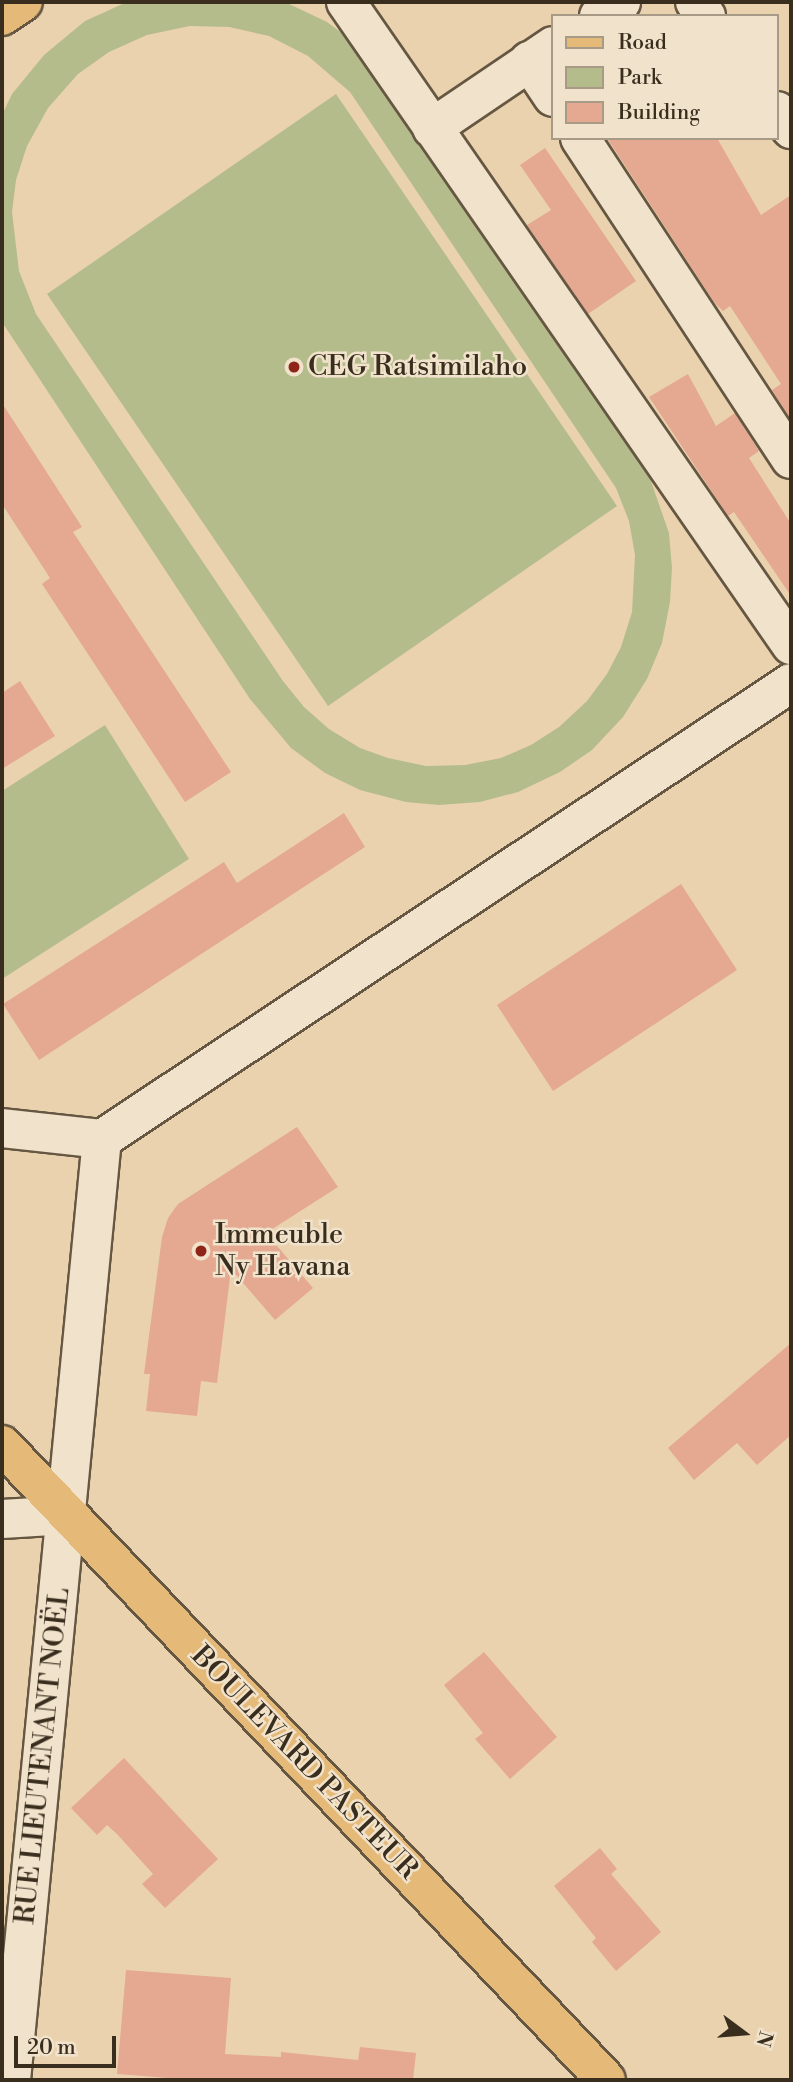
<!DOCTYPE html>
<html>
<head>
<meta charset="utf-8">
<style>
  body { margin:0 }
  #map { position:relative; width:793px; height:2082px; overflow:hidden; background:#ead2af; font-family:"Libre Bodoni",serif }
  div>[style] { position:absolute }
  [style*='--x'] { left:calc(var(--x)*1px); top:calc(var(--y)*1px); width:calc(var(--w)*1px); rotate:calc(var(--a)*1deg) }
  .green>* { inset:0; background:#b5bc8c }
  .building>* { inset:0; background:#e4a990 }
  .roads { filter:drop-shadow(2px 0 #655742) drop-shadow(-2px 0 #655742) drop-shadow(0 2px #655742) drop-shadow(0 -2px #655742) }
  .minor>* { height:38px; margin:-19px; padding:0 19px; transform-origin:19px; border-radius:19px; background:#f1e2cb }
  .major>* { height:38px; margin:-19px; padding:0 19px; transform-origin:19px; border-radius:19px; background:#e5b978 }
  .dots>* { width:19px; height:19px; translate:-50% -50%; box-sizing:border-box; border:4px solid #f1e2cb; border-radius:50% }
  span { translate:-50% -50%; white-space:nowrap; text-align:center; line-height:1.15; -webkit-text-stroke:5px #f1e2cb; paint-order:stroke }
  .poi-label { font-size:28px; color:#392e1e }
  .left { translate:0 -50%; text-align:left }
  .street-label { font-size:28px; color:#392e1e }
  .frame { position:absolute; inset:0; border:4px solid #392e1e; pointer-events:none }
  .legend { position:absolute; left:551px; top:14px; width:228px; height:126px; box-sizing:border-box; background:#f1e2cb; border:2px solid #a79a86; margin:0; padding:9px 12px; list-style:none; font-size:21px; color:#392e1e }
  .legend li { display:flex; align-items:center; gap:14px; height:35px }
  .legend b { width:35px; border:2px solid #a79a86 }
  .north { position:absolute; left:709px; top:1998px; width:70px; height:70px; -webkit-text-stroke:5px #f1e2cb; paint-order:stroke; rotate:106deg; font-size:19px; font-weight:700; line-height:28px; text-align:center; color:#392e1e }
  .north::after { content:''; display:block; margin:auto; width:24px; height:32px; background:#392e1e; clip-path:polygon(50% 0,100% 100%,50% 72%,0 100%) }
  .scale { position:absolute; left:14px; top:2036px; width:102px; height:32px; box-sizing:border-box; border:4px solid #392e1e; border-top:0; padding-left:9px; font-size:21px; line-height:24px; white-space:nowrap; color:#392e1e; -webkit-text-stroke:5px #f1e2cb; paint-order:stroke }
</style>
</head>
<body>
<div id="map">
  <div class="green">
    <i style="clip-path:polygon(evenodd,127px 2px,285px 2px,327px 22px,354px 42px,646px 467px,669px 533px,672px 568px,670px 602px,662px 643px,647px 679px,623px 717px,592px 750px,560px 772px,518px 792px,480px 802px,439px 805px,406px 802px,360px 790px,325px 773px,291px 748px,250px 699px,2px 322px,2px 115px,12px 94px,44px 55px,85px 21px,127px 2px,190px 26px,229px 27px,269px 36px,308px 56px,350px 92px,616px 488px,629px 521px,635px 555px,632px 612px,621px 647px,607px 674px,587px 701px,559px 727px,531px 745px,501px 758px,465px 765px,426px 766px,388px 758px,360px 748px,329px 729px,304px 707px,283px 681px,36px 314px,19px 271px,12px 212px,16px 180px,27px 146px,48px 108px,78px 74px,109px 52px,147px 35px,190px 26px)"></i>
    <i style="clip-path:polygon(336px 94px,617px 506px,328px 706px,47px 294px)"></i>
    <i style="clip-path:polygon(105px 725px,189px 859px,2px 979px,2px 791px)"></i>
  </div>
  <div class="building">
    <i style="clip-path:polygon(607px 138px,717px 138px,761px 215px,791px 195px,791px 420px,772px 390px,781px 384px,730px 306px,723px 311px,714px 302px)"></i>
    <i style="clip-path:polygon(545px 148px,636px 281px,588px 314px,527px 225px,551px 210px,520px 165px)"></i>
    <i style="clip-path:polygon(688px 374px,716px 426px,735px 413px,759px 451px,749px 458px,791px 524px,791px 596px,734px 512px,728px 516px,649px 397px)"></i>
    <i style="clip-path:polygon(2px 403px,82px 527px,73px 532px,231px 772px,185px 802px,42px 584px,50px 578px,2px 504px)"></i>
    <i style="clip-path:polygon(20px 681px,55px 736px,2px 769px,2px 693px)"></i>
    <i style="clip-path:polygon(344px 813px,365px 847px,39px 1060px,3px 1004px,224px 862px,237px 883px)"></i>
    <i style="clip-path:polygon(681px 884px,737px 970px,553px 1091px,497px 1005px)"></i>
    <i style="clip-path:polygon(297px 1127px,338px 1187px,266px 1233px,313px 1288px,275px 1320px,231px 1269px,217px 1383px,201px 1381px,197px 1416px,146px 1411px,150px 1374px,144px 1374px,162px 1237px,168px 1218px,178px 1204px)"></i>
    <i style="clip-path:polygon(791px 1343px,791px 1435px,757px 1465px,737px 1443px,694px 1480px,668px 1448px)"></i>
    <i style="clip-path:polygon(484px 1652px,557px 1737px,510px 1779px,475px 1739px,483px 1733px,444px 1685px)"></i>
    <i style="clip-path:polygon(124px 1758px,218px 1859px,165px 1908px,142px 1884px,153px 1874px,117px 1834px,107px 1825px,97px 1835px,71px 1808px)"></i>
    <i style="clip-path:polygon(600px 1848px,617px 1869px,611px 1874px,661px 1932px,616px 1971px,592px 1942px,596px 1938px,554px 1886px)"></i>
    <i style="clip-path:polygon(126px 1970px,231px 1978px,225px 2054px,281px 2057px,281px 2052px,358px 2060px,360px 2047px,416px 2053px,413px 2080px,194px 2080px,117px 2074px)"></i>
  </div>
  <div class="roads">
    <div class="minor">
      <i style="--x:346;--y:2;--w:782;--a:55.31"></i>
      <i style="--x:695;--y:2;--w:18;--a:52"></i>
      <i style="--x:599;--y:16;--w:26;--a:-32"></i>
      <i style="--x:529;--y:61;--w:43;--a:56.3"></i>
      <i style="--x:777;--y:111;--w:23;--a:52"></i>
      <i style="--x:432;--y:128;--w:146;--a:-34.1"></i>
      <i style="--x:580;--y:138;--w:384;--a:56.7"></i>
      <i style="--x:2;--y:1128;--w:101;--a:6.3"></i>
      <i style="--x:102;--y:1139;--w:826;--a:-33.5"></i>
      <i style="--x:2;--y:1519;--w:66;--a:-3.5"></i>
      <i style="--x:11;--y:2080;--w:945;--a:-84.48"></i>
    </div>
    <div class="major">
      <i style="--x:2;--y:16;--w:25;--a:-34"></i>
      <i style="--x:2;--y:1445;--w:876;--a:46.43"></i>
    </div>
  </div>
  <div class="dots">
    <i style="left:294px;top:367px;background:#8f2418"></i>
    <i style="left:201px;top:1251px;background:#8f2418"></i>
  </div>
  <div class="poi-label">
    <span class="left" style="left:308px;top:367px">CEG Ratsimilaho</span>
    <span class="left" style="left:215px;top:1251px">Immeuble<br>Ny Havana</span>
  </div>
  <div class="street-label">
    <span style="left:43px;top:1756px;rotate:-84deg">RUE LIEUTENANT NOËL</span>
    <span style="left:304px;top:1763px;rotate:46deg">BOULEVARD PASTEUR</span>
  </div>
  <div class="frame"></div>
  <ul class="legend">
  <li><b style="height:9px;background:#e5b978"></b>Road</li>
  <li><b style="height:19px;background:#b5bc8c"></b>Park</li>
  <li><b style="height:19px;background:#e4a990"></b>Building</li>
  </ul>
  <div class="north">N</div>
  <div class="scale">20 m</div>
</div>
</body>
</html>
